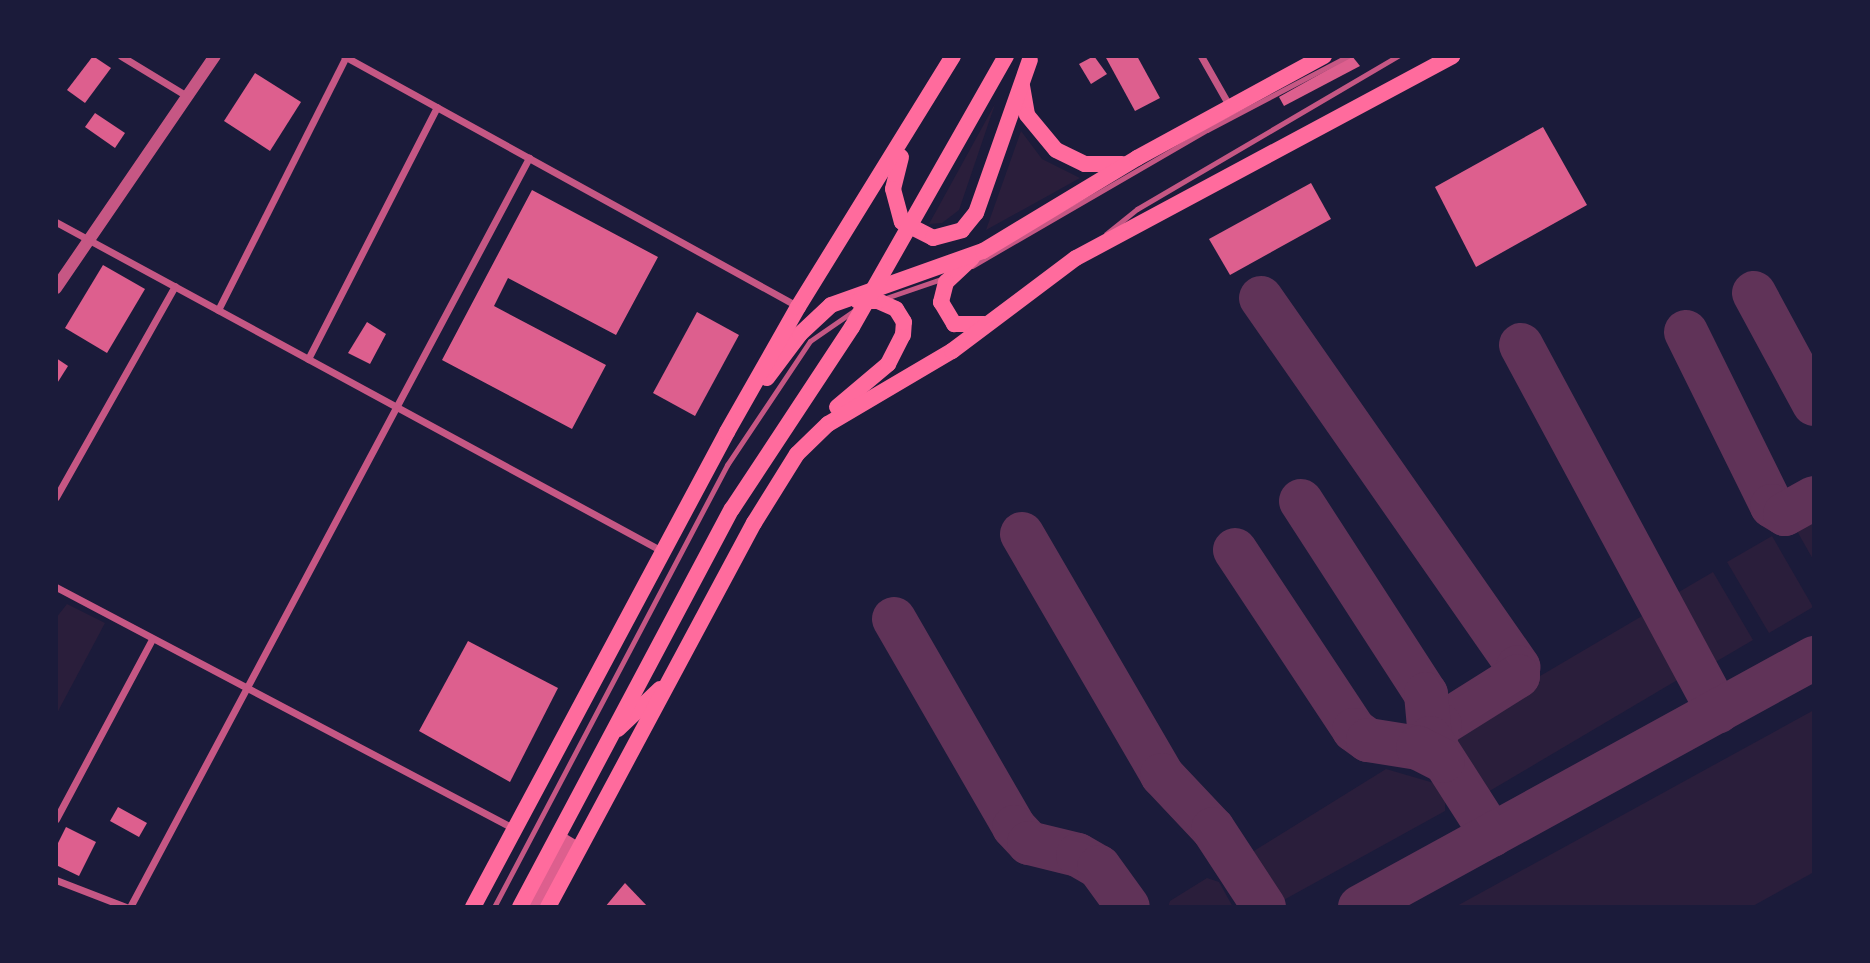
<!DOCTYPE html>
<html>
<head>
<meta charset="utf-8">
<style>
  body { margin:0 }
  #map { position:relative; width:1870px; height:963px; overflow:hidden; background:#1b1b3a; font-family:Cabin,sans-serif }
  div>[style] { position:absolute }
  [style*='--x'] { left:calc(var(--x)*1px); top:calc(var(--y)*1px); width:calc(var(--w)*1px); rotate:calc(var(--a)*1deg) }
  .green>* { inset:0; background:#2a1e3b }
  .taxiway>* { height:44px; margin:-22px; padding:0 22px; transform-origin:22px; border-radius:22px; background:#603358 }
  .building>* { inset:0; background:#dd5f8e }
  .service>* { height:5px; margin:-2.5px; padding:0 2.5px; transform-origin:2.5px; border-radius:2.5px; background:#c65784 }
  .minor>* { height:7px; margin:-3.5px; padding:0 3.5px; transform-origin:3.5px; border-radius:3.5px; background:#c65784 }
  .tertiary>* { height:12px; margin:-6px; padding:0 6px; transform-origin:6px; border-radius:6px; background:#c65784 }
  .primary>* { height:16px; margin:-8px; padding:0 8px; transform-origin:8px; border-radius:8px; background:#ff6b9d }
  span { translate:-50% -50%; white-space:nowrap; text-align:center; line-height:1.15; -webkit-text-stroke:5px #1b1b3a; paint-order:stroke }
  .frame { position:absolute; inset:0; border:58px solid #1b1b3a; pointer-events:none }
</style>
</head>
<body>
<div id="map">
  <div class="green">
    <i style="clip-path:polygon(995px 104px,959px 210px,942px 223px,929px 224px)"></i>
    <i style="clip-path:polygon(1021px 131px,1042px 159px,1080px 178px,986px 230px)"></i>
    <i style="clip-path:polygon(1814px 512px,1814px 561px,1793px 524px)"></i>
    <i style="clip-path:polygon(1772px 536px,1813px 607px,1769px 633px,1727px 562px)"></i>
    <i style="clip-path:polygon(1713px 572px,1753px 640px,1712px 664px,1672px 596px)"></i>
    <i style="clip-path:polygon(67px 604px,105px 623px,56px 715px,56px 618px)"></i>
    <i style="clip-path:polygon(1642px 616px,1679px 679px,1476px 799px,1438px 736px)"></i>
    <i style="clip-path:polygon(1814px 710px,1814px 872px,1751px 907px,1455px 907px)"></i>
    <i style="clip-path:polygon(1386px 769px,1434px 783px,1445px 798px,1445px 811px,1280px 902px,1249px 854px)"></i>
    <i style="clip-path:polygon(1207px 878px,1219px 882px,1233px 907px,1168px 907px,1170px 901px)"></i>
  </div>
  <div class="taxiway">
    <i style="--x:1754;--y:293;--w:126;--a:61.6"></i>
    <i style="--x:1261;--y:298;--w:450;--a:55.1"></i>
    <i style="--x:1518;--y:667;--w:9;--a:90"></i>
    <i style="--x:1518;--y:676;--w:92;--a:147.9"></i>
    <i style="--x:1440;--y:725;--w:20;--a:110"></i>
    <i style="--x:1686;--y:332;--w:194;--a:63.7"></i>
    <i style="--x:1772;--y:506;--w:15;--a:32"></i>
    <i style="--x:1785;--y:514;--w:33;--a:-29"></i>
    <i style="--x:1521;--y:345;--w:416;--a:61.7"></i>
    <i style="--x:1301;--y:501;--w:230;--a:57.1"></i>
    <i style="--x:1426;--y:694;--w:44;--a:84.8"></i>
    <i style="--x:1430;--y:738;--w:115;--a:57.4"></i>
    <i style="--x:1022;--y:534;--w:279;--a:59.8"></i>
    <i style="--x:1162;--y:775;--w:74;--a:46.6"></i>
    <i style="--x:1213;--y:829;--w:93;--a:56.8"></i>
    <i style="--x:1235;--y:550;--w:216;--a:56.5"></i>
    <i style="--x:1354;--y:730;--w:17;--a:36"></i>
    <i style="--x:1368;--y:740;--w:51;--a:9.1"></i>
    <i style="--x:1418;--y:748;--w:28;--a:27"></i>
    <i style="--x:894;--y:619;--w:240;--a:60"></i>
    <i style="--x:1014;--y:827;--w:22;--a:47"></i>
    <i style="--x:1029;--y:843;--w:50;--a:13.8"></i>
    <i style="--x:1078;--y:855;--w:24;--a:30"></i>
    <i style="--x:1099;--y:867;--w:49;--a:54.1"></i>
    <i style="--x:1360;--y:907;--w:518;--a:-28.74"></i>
  </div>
  <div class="building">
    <i style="clip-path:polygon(93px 56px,111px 68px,85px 103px,67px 90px)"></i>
    <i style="clip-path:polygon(1094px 56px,1107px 74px,1091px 84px,1079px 64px)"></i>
    <i style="clip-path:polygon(1105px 56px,1137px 56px,1160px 98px,1135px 111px)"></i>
    <i style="clip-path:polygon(1352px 56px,1360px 66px,1284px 106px,1279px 97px)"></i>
    <i style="clip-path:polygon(255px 73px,301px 102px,270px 151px,224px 121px)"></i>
    <i style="clip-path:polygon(95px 113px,125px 133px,115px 148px,85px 127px)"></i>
    <i style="clip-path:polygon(1543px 127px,1587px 205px,1476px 267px,1435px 187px)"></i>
    <i style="clip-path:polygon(1311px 183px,1331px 219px,1230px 275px,1209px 239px)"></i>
    <i style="clip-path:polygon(532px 190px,658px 257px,616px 335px,508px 278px,494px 306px,606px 365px,572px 429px,442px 360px)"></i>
    <i style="clip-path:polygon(103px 265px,145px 289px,107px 353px,65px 328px)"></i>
    <i style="clip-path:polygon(697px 312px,739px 335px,695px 416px,653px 393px)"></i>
    <i style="clip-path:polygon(367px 322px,386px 334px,370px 364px,348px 353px)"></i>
    <i style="clip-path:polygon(56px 358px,68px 366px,56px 385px)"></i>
    <i style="clip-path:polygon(468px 641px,558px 688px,510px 782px,419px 731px)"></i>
    <i style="clip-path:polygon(118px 807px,147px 823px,139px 837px,110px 821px)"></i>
    <i style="clip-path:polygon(66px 827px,96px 842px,79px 876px,56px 865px,56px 847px)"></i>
    <i style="clip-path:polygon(566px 834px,576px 840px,540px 907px,527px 907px)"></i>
    <i style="clip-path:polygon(625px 883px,648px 907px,605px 907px)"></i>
  </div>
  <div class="service">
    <i style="--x:1106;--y:234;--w:40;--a:-39"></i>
    <i style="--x:1137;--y:209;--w:303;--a:-30.4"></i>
    <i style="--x:972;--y:266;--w:272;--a:-30.1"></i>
    <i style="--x:1207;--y:130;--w:159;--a:-27.7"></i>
    <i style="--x:883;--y:299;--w:65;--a:-19"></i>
    <i style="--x:494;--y:907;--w:500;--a:-62.2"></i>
    <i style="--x:727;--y:465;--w:149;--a:-56.2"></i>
    <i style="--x:810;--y:341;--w:55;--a:-34.6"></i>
  </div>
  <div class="minor">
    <i style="--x:121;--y:56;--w:77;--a:31.2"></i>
    <i style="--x:344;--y:56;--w:517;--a:28.89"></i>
    <i style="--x:1201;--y:56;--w:59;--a:60.4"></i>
    <i style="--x:56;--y:222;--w:690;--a:28.5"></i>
    <i style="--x:218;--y:310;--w:284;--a:-63.2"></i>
    <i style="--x:308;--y:359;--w:283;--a:-62.9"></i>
    <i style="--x:56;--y:497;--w:242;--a:-60.6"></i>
    <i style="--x:56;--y:587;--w:517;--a:27.81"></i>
    <i style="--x:56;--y:819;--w:204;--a:-61.9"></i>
    <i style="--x:56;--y:880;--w:75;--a:21.1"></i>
    <i style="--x:130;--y:907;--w:849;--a:-61.96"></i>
  </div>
  <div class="tertiary">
    <i style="--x:56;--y:288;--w:281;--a:-55.6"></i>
  </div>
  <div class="primary">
    <i style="--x:1022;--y:86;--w:29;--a:80"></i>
    <i style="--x:1027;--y:115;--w:45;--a:50.4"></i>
    <i style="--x:1056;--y:150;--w:32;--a:26"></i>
    <i style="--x:1085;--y:164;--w:37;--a:0"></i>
    <i style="--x:901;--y:157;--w:33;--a:104"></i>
    <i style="--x:893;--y:189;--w:34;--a:75"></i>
    <i style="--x:902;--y:222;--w:35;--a:27"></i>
    <i style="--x:933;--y:238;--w:30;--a:-15"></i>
    <i style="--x:962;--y:230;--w:22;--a:-51"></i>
    <i style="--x:976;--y:213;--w:162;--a:-70.6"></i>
    <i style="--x:972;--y:258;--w:35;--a:137"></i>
    <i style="--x:946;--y:282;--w:21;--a:104"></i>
    <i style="--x:941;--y:302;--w:26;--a:59"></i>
    <i style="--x:954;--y:324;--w:30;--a:0"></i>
    <i style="--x:767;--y:378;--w:55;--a:-53.1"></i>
    <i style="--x:800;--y:334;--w:42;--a:-43.1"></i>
    <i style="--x:831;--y:305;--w:161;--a:-19.6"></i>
    <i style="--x:983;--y:251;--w:180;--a:-31.1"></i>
    <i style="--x:1137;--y:158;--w:213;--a:-28.6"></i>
    <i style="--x:837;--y:407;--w:67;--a:-40.1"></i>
    <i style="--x:888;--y:364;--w:33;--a:-63"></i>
    <i style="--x:903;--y:335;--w:13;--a:-86"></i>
    <i style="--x:904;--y:322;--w:15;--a:-122"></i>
    <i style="--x:896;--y:309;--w:20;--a:-156"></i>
    <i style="--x:878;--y:301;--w:20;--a:180"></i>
    <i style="--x:618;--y:729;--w:58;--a:-43.6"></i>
    <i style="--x:473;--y:907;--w:539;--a:-61.86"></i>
    <i style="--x:727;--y:432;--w:144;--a:-60.4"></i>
    <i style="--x:798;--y:307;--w:295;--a:-58.3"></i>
    <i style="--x:520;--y:907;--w:451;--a:-62"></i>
    <i style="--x:732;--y:509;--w:218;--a:-56.6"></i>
    <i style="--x:852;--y:327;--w:312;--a:-60.4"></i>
    <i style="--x:548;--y:907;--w:436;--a:-61.8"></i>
    <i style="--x:754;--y:523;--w:81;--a:-58.1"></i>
    <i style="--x:797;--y:454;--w:43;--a:-44.1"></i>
    <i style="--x:828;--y:424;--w:144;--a:-30.5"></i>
    <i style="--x:952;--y:351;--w:155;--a:-36.9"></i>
    <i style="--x:1076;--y:258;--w:427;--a:-28.2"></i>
  </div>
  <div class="frame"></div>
</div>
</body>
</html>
